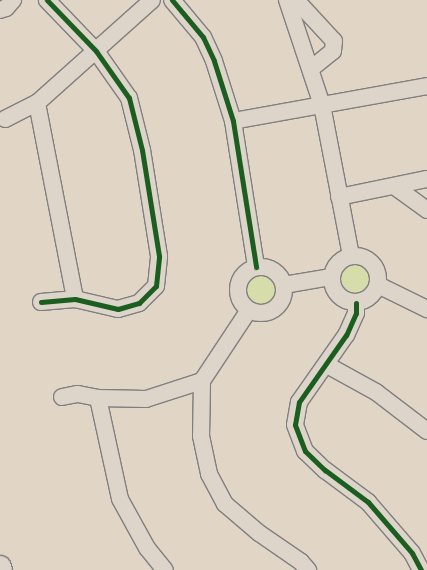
<!DOCTYPE html>
<html>
<head>
<meta charset="utf-8">
<style>
  body { margin:0 }
  #map { position:relative; width:427px; height:570px; overflow:hidden; background:#e1d6c5; font-family:Pangolin,sans-serif }
  div>[style] { position:absolute }
  [style*='--x'] { left:calc(var(--x)*1px); top:calc(var(--y)*1px); width:calc(var(--w)*1px); rotate:calc(var(--a)*1deg) }
  .green>* { inset:0; background:#d7dcab }
  .round { border-radius:50% }
  .roads { filter:drop-shadow(1px 0 #807f80) drop-shadow(-1px 0 #807f80) drop-shadow(0 1px #807f80) drop-shadow(0 -1px #807f80) }
  .minor>* { height:16px; margin:-8px; padding:0 8px; transform-origin:8px; border-radius:8px; background:#ddd5c9 }
  .minor>.ring { margin:-8px; padding:0; box-sizing:content-box; background:none; border:16px solid #ddd5c9; border-radius:50% }
  .motorway>* { height:22px; margin:-11px; padding:0 11px; transform-origin:11px; border-radius:11px; background:#ddd5c9 }
  .cycleway>* { height:5px; margin:-2.5px; padding:0 2.5px; transform-origin:2.5px; border-radius:2.5px; background:#1b5e20 }
  span { translate:-50% -50%; white-space:nowrap; text-align:center; line-height:1.15; -webkit-text-stroke:4px #eedab8; paint-order:stroke }
</style>
</head>
<body>
<div id="map">
  <div class="green">
    <i class="round" style="left:340px;top:262px;width:30px;height:30px"></i>
    <i class="round" style="left:244px;top:273px;width:32px;height:32px"></i>
  </div>
  <div class="roads">
    <div class="minor">
      <i style="--x:172;--y:0;--w:48;--a:50"></i>
      <i style="--x:203;--y:37;--w:26;--a:65"></i>
      <i style="--x:214;--y:61;--w:63;--a:72.4"></i>
      <i style="--x:233;--y:121;--w:148;--a:81"></i>
      <i style="--x:287;--y:0;--w:111;--a:71.6"></i>
      <i style="--x:322;--y:105;--w:154;--a:79.1"></i>
      <i style="--x:296;--y:0;--w:56;--a:47.2"></i>
      <i style="--x:334;--y:41;--w:10;--a:96"></i>
      <i style="--x:333;--y:51;--w:28;--a:141"></i>
      <i style="--x:0;--y:10;--w:6;--a:-18"></i>
      <i style="--x:6;--y:8;--w:11;--a:-49"></i>
      <i style="--x:37;--y:103;--w:200;--a:79"></i>
      <i style="--x:5;--y:119;--w:36;--a:-27"></i>
      <i style="--x:37;--y:103;--w:154;--a:-41.8"></i>
      <i style="--x:233;--y:121;--w:197;--a:-10.2"></i>
      <i style="--x:394;--y:186;--w:41;--a:36"></i>
      <i style="--x:339;--y:197;--w:90;--a:-11.6"></i>
      <i class="ring" style="left:332px;top:256px;width:30px;height:30px"></i>
      <i class="ring" style="left:238px;top:267px;width:30px;height:30px"></i>
      <i style="--x:284;--y:285;--w:48;--a:-9.7"></i>
      <i style="--x:378;--y:285;--w:55;--a:26.1"></i>
      <i style="--x:41;--y:302;--w:34;--a:-5"></i>
      <i style="--x:75;--y:299;--w:44;--a:13.1"></i>
      <i style="--x:118;--y:309;--w:22;--a:-16"></i>
      <i style="--x:139;--y:303;--w:24;--a:-45"></i>
      <i style="--x:156;--y:286;--w:30;--a:-84"></i>
      <i style="--x:159;--y:256;--w:107;--a:-99.1"></i>
      <i style="--x:142;--y:150;--w:54;--a:-104"></i>
      <i style="--x:129;--y:98;--w:57;--a:-125.1"></i>
      <i style="--x:96;--y:51;--w:71;--a:-133.9"></i>
      <i style="--x:356;--y:303;--w:10;--a:90"></i>
      <i style="--x:356;--y:313;--w:24;--a:114"></i>
      <i style="--x:346;--y:335;--w:82;--a:125"></i>
      <i style="--x:299;--y:402;--w:23;--a:100"></i>
      <i style="--x:295;--y:425;--w:28;--a:69"></i>
      <i style="--x:305;--y:451;--w:28;--a:44"></i>
      <i style="--x:325;--y:470;--w:54;--a:36.7"></i>
      <i style="--x:368;--y:502;--w:67;--a:49.2"></i>
      <i style="--x:412;--y:553;--w:19;--a:62"></i>
      <i style="--x:327;--y:365;--w:56;--a:28.9"></i>
      <i style="--x:376;--y:392;--w:64;--a:37.4"></i>
      <i style="--x:202;--y:381;--w:55;--a:91"></i>
      <i style="--x:201;--y:436;--w:39;--a:78"></i>
      <i style="--x:209;--y:474;--w:34;--a:62"></i>
      <i style="--x:225;--y:504;--w:45;--a:40.5"></i>
      <i style="--x:259;--y:533;--w:51;--a:34.6"></i>
      <i style="--x:301;--y:562;--w:11;--a:49"></i>
      <i style="--x:62;--y:397;--w:16;--a:-11"></i>
      <i style="--x:78;--y:394;--w:20;--a:11"></i>
      <i style="--x:98;--y:398;--w:48;--a:1.2"></i>
      <i style="--x:146;--y:399;--w:59;--a:-17.8"></i>
      <i style="--x:202;--y:381;--w:85;--a:-56.5"></i>
      <i style="--x:98;--y:398;--w:103;--a:77.7"></i>
      <i style="--x:120;--y:499;--w:56;--a:61.1"></i>
      <i style="--x:147;--y:548;--w:28;--a:51"></i>
    </div>
    <div class="motorway">
      <i style="--x:0;--y:567;--w:3;--a:72"></i>
    </div>
  </div>
  <div class="cycleway">
    <i style="--x:172;--y:0;--w:48;--a:50"></i>
    <i style="--x:203;--y:37;--w:26;--a:65"></i>
    <i style="--x:214;--y:61;--w:63;--a:72.4"></i>
    <i style="--x:233;--y:121;--w:148;--a:81"></i>
    <i style="--x:41;--y:302;--w:34;--a:-5"></i>
    <i style="--x:75;--y:299;--w:44;--a:13.1"></i>
    <i style="--x:118;--y:309;--w:22;--a:-16"></i>
    <i style="--x:139;--y:303;--w:24;--a:-45"></i>
    <i style="--x:156;--y:286;--w:30;--a:-84"></i>
    <i style="--x:159;--y:256;--w:107;--a:-99.1"></i>
    <i style="--x:142;--y:150;--w:54;--a:-104"></i>
    <i style="--x:129;--y:98;--w:57;--a:-125.1"></i>
    <i style="--x:96;--y:51;--w:71;--a:-133.9"></i>
    <i style="--x:356;--y:303;--w:10;--a:90"></i>
    <i style="--x:356;--y:313;--w:24;--a:114"></i>
    <i style="--x:346;--y:335;--w:82;--a:125"></i>
    <i style="--x:299;--y:402;--w:23;--a:100"></i>
    <i style="--x:295;--y:425;--w:28;--a:69"></i>
    <i style="--x:305;--y:451;--w:28;--a:44"></i>
    <i style="--x:325;--y:470;--w:54;--a:36.7"></i>
    <i style="--x:368;--y:502;--w:67;--a:49.2"></i>
    <i style="--x:412;--y:553;--w:19;--a:62"></i>
  </div>
</div>
</body>
</html>
